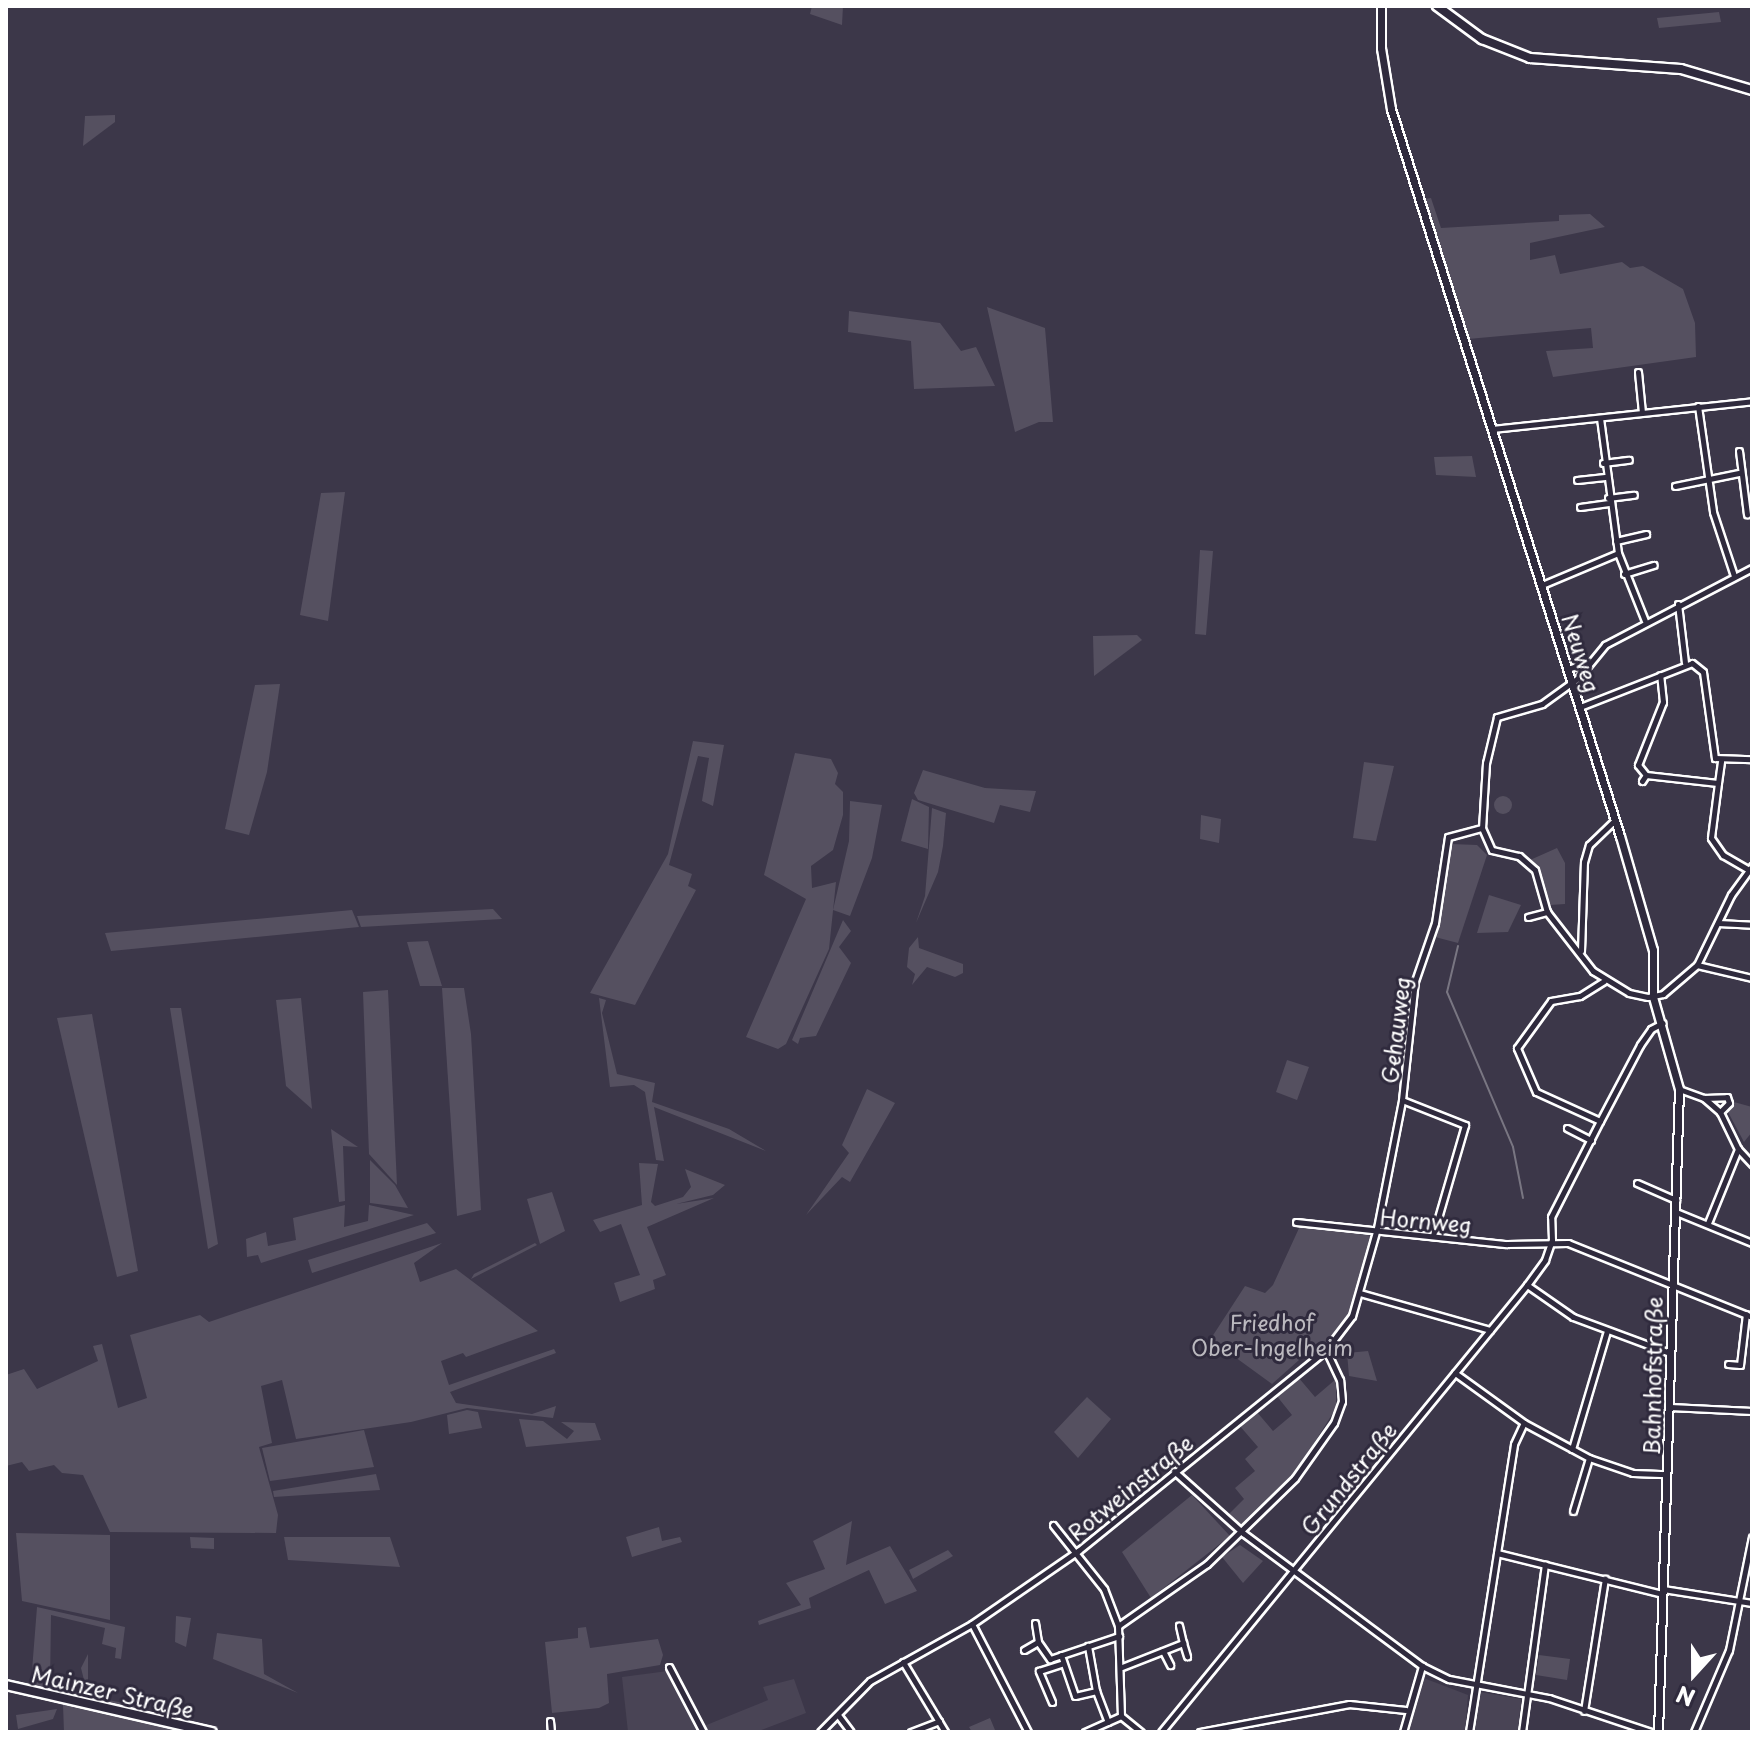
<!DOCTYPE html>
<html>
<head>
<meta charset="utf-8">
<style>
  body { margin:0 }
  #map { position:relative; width:1758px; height:1738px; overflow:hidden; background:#3c3749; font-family:"Playpen Sans",sans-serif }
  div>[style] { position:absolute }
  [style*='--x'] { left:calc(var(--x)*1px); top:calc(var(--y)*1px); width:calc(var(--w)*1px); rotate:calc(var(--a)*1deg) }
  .built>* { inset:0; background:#494455 }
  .green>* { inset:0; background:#555060 }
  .round { border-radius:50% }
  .stream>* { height:2px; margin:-1px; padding:0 1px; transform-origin:1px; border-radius:1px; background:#797682 }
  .roads { filter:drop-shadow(2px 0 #fff) drop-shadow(-2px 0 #fff) drop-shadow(0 2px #fff) drop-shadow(0 -2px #fff) }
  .minor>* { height:5px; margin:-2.5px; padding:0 2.5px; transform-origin:2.5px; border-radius:2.5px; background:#2f2a3d }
  .tertiary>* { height:7px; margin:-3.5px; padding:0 3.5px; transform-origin:3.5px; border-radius:3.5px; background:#2f2a3d }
  .secondary>* { height:8px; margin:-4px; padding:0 4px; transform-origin:4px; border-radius:4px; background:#2f2a3d }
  span { translate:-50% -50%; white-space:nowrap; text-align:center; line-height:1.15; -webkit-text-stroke:6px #2f2a3d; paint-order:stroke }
  .street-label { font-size:22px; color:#fff }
  .park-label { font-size:22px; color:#bbb9bf }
  .frame { position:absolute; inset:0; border:8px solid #fff; pointer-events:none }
  .north { position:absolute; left:1654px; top:1634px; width:80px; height:80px; -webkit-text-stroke:6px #2f2a3d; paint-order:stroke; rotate:201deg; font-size:22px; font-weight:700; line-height:32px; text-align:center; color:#fff }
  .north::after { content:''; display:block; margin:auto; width:28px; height:36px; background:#fff; clip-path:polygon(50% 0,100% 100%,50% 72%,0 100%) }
</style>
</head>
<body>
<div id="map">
  <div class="built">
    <i style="clip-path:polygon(668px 1671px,700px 1732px,628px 1732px,622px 1677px)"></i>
    <i style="clip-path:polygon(1421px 1677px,1468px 1695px,1465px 1732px,1405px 1732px)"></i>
    <i style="clip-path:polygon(794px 1679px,806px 1713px,756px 1732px,707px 1732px,704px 1726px,768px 1700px,763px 1687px)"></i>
    <i style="clip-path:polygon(1480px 1692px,1521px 1699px,1518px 1732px,1474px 1731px)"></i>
  </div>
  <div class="green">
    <i style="clip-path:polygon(812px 6px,843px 6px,842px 25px,810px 14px)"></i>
    <i style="clip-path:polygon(1719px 12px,1721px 22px,1659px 28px,1657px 18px)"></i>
    <i style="clip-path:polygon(115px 115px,115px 122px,83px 146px,85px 116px)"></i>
    <i style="clip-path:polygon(1431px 198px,1441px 228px,1559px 221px,1559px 215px,1590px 214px,1605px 227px,1530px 243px,1530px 260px,1555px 255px,1560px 274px,1622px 262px,1630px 268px,1643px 266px,1683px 289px,1695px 323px,1696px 357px,1553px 377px,1546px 351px,1593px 348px,1591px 328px,1468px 339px,1425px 199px)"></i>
    <i style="clip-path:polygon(987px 307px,1045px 328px,1053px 422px,1039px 422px,1015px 432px)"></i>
    <i style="clip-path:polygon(849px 311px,940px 323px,961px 351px,976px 347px,995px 386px,914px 389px,911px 341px,848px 332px)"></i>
    <i style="clip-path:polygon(1472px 456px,1476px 477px,1436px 475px,1434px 457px)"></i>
    <i style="clip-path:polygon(345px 492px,328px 621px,300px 615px,321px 493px)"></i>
    <i style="clip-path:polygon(1200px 550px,1213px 551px,1206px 635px,1195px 634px)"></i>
    <i style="clip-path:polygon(1137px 635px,1142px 640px,1094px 676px,1093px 636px)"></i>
    <i style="clip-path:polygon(280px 684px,267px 772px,249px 835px,225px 829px,255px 685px)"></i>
    <i style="clip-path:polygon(693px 741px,724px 745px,713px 806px,702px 801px,709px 758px,698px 756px,669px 865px,692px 874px,688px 886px,696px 890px,635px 1005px,590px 993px,668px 854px)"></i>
    <i style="clip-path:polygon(795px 753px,831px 759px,838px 773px,835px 784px,843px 792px,843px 815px,833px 850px,811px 866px,812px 888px,836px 882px,829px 949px,786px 1044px,778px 1049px,746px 1037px,806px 899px,764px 875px)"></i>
    <i style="clip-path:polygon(1364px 762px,1394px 766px,1376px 841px,1353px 838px)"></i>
    <i style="clip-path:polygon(923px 770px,985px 788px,1036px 791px,1030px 812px,1000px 805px,994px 823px,918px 800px,914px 793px)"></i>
    <i class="round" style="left:1494px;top:796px;width:18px;height:18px"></i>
    <i style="clip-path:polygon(912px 799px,929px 807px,928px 849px,901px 841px)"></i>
    <i style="clip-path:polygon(850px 801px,882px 805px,872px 858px,850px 916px,833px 910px,849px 841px)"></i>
    <i style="clip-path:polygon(932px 808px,946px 813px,943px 846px,938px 872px,916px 923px,925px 896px)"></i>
    <i style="clip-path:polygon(1201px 815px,1221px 819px,1219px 843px,1200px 839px)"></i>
    <i style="clip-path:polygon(1451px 844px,1477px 845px,1487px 855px,1458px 943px,1435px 937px)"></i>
    <i style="clip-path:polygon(1557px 848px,1565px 863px,1565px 904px,1550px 905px,1539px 869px,1530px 860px)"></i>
    <i style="clip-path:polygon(1489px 895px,1521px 905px,1508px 932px,1477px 933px)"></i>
    <i style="clip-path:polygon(493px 909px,502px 919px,361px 927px,357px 916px)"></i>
    <i style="clip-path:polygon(352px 910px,359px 927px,111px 951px,105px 933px)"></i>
    <i style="clip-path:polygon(843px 920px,851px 931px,839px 947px,851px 963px,816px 1036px,800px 1038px,798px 1044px,792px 1040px)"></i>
    <i style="clip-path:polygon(918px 937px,919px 948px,963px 964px,963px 973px,955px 977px,927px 967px,912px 985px,915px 974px,907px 967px,909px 948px)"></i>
    <i style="clip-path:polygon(428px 941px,442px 986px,420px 986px,407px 942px)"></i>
    <i style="clip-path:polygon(442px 988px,464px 988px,471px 1034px,481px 1210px,457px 1216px)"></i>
    <i style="clip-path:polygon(388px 990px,397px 1185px,369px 1154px,363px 992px)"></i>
    <i style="clip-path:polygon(301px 998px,312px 1109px,286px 1086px,276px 1000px)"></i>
    <i style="clip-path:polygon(599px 998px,606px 1000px,602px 1013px,617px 1074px,655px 1083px,652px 1102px,729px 1129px,766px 1151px,654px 1107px,664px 1161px,656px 1160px,645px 1092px,634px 1085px,610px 1087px)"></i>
    <i style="clip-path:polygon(170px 1008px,181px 1008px,201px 1133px,218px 1244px,208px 1249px)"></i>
    <i style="clip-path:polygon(92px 1014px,138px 1271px,117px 1277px,57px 1018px)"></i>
    <i style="clip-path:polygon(1287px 1060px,1309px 1067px,1297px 1100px,1276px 1092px)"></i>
    <i style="clip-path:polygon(867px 1089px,895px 1103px,850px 1182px,842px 1177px,806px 1215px,849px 1153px,842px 1145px)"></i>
    <i style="clip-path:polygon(1734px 1102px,1752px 1107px,1752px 1132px,1744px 1142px,1728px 1112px)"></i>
    <i style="clip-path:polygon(331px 1129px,358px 1147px,343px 1146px,345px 1201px,339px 1202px)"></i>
    <i style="clip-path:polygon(370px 1160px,395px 1185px,408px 1208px,370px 1203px)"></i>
    <i style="clip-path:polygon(639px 1163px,658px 1164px,651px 1202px,655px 1206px,683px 1197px,691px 1187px,685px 1169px,725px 1185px,713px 1195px,676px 1204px,714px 1198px,647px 1227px,666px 1275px,653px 1280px,655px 1289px,620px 1302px,614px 1283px,640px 1275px,621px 1224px,600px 1232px,593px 1220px,642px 1205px)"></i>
    <i style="clip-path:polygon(552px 1192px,565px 1231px,540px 1244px,527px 1199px)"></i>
    <i style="clip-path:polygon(345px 1205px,344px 1227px,368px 1221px,369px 1205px,414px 1215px,261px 1263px,258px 1255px,247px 1257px,246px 1239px,266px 1232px,268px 1246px,296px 1240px,293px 1218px)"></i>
    <i style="clip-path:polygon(427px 1223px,436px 1233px,312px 1273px,308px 1260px)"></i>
    <i style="clip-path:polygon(1300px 1226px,1373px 1236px,1348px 1315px,1321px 1349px,1308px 1352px,1272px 1384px,1217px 1344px,1208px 1343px,1245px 1286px,1265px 1293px,1273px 1285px)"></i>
    <i style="clip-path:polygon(442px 1243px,414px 1263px,420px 1282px,456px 1269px,538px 1331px,466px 1357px,463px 1353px,441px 1361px,449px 1385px,554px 1349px,556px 1353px,450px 1392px,456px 1403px,532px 1414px,556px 1406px,553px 1418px,467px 1408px,411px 1422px,296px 1439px,282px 1380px,261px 1386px,272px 1443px,259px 1447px,278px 1515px,276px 1533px,110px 1532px,83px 1475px,62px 1473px,54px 1465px,29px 1471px,22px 1462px,6px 1466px,6px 1375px,24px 1369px,37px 1389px,98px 1361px,93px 1346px,102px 1344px,118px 1408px,147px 1398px,130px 1335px,200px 1315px,209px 1322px)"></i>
    <i style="clip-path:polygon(535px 1243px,537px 1245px,471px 1279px,474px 1274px)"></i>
    <i style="clip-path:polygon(1368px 1351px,1377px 1381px,1349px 1376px,1347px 1353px)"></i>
    <i style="clip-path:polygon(1298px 1377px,1315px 1397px,1336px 1379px,1336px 1408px,1296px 1472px,1246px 1525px,1239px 1524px,1228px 1515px,1244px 1499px,1235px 1488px,1255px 1471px,1245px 1459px,1258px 1447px,1239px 1425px,1256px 1411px,1273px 1431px,1292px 1415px,1276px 1395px)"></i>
    <i style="clip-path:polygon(1087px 1397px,1111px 1419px,1078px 1458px,1054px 1432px)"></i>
    <i style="clip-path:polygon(467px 1410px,478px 1412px,482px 1428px,449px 1434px,447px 1415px)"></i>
    <i style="clip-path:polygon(519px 1419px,543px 1421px,567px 1439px,574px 1431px,561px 1422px,595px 1423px,601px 1440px,526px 1447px)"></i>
    <i style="clip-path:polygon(364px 1430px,374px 1467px,270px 1481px,262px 1448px)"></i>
    <i style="clip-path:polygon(376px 1474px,380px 1490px,274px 1497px,273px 1491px)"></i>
    <i style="clip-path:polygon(1192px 1495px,1230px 1536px,1151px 1598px,1122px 1552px)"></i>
    <i style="clip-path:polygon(852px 1521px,846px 1565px,890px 1546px,917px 1591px,885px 1604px,869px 1570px,809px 1598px,811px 1608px,759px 1625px,758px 1621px,801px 1605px,786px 1583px,825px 1569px,813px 1541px)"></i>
    <i style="clip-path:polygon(659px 1527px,662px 1541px,680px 1537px,682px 1542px,632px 1557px,626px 1537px)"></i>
    <i style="clip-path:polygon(16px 1533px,110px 1535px,110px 1620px,22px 1601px)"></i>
    <i style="clip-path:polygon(190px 1537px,214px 1538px,214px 1549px,191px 1548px)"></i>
    <i style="clip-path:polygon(284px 1537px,390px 1537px,400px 1567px,288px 1560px)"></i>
    <i style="clip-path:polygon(1240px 1545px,1263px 1561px,1243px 1583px,1222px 1557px)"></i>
    <i style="clip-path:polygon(948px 1550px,953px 1556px,913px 1579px,909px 1570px)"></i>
    <i style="clip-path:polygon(37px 1607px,125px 1627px,121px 1659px,115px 1658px,116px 1648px,102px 1644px,105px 1628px,51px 1615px,50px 1685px,79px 1685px,79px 1697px,6px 1681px,31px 1683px)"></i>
    <i style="clip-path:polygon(176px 1616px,191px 1618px,186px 1647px,175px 1642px)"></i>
    <i style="clip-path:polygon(586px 1627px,590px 1648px,658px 1639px,663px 1655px,660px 1665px,607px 1674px,609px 1703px,599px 1708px,552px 1713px,545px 1642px,578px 1638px,578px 1628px)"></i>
    <i style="clip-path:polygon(217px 1633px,262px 1639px,264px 1674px,298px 1693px,213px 1659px)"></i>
    <i style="clip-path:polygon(88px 1654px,88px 1696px,144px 1707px,142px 1712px,89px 1700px,81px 1668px)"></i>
    <i style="clip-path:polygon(1539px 1655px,1570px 1659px,1567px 1680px,1536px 1675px)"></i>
    <i style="clip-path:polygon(73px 1704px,74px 1709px,75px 1704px,195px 1732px,64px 1732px,63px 1705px)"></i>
    <i style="clip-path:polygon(57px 1709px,53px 1719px,18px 1729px,16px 1715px)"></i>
    <i style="clip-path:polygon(990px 1718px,995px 1730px,1003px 1732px,972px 1732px,969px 1727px)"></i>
  </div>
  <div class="stream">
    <i style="--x:1458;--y:946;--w:47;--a:103.4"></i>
    <i style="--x:1447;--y:992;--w:168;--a:66.9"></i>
    <i style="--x:1513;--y:1147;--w:52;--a:78.9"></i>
  </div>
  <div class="roads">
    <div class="minor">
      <i style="--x:1638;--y:372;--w:41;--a:84.4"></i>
      <i style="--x:1698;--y:406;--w:107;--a:81.9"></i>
      <i style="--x:1713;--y:512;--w:67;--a:71.8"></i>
      <i style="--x:1600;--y:418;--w:136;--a:82.4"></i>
      <i style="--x:1618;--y:553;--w:73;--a:68.3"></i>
      <i style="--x:1492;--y:429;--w:262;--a:-6.1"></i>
      <i style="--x:1739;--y:451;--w:64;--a:82.8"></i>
      <i style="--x:1603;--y:463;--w:26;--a:-7"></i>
      <i style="--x:1577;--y:480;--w:28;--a:-6"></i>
      <i style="--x:1675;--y:486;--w:65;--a:-11.5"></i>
      <i style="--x:1608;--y:498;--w:26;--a:-7"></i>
      <i style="--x:1580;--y:507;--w:29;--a:-8"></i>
      <i style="--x:1616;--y:541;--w:31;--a:-13"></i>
      <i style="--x:1752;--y:568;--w:166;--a:152.4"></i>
      <i style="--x:1605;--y:645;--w:43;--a:129.3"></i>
      <i style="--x:1578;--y:678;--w:44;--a:144.2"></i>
      <i style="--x:1542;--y:704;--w:47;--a:163.9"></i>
      <i style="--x:1497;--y:717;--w:47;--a:103.4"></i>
      <i style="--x:1486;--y:763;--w:65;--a:93.5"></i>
      <i style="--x:1482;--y:828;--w:24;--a:66"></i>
      <i style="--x:1492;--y:850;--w:28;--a:13"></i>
      <i style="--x:1519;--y:856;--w:21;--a:41"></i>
      <i style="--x:1535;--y:870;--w:44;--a:74.1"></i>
      <i style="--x:1547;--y:912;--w:75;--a:52.1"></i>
      <i style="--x:1593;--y:971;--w:42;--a:31.4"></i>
      <i style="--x:1629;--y:993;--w:19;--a:12"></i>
      <i style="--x:1648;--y:997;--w:15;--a:-11"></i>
      <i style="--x:1663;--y:994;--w:45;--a:-40.5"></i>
      <i style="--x:1697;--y:965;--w:78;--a:-64.1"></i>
      <i style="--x:1731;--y:895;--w:36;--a:-54"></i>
      <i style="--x:1624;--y:574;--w:31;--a:-17"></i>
      <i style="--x:1542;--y:585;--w:82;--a:-22.8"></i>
      <i style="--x:1678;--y:604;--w:59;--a:83.2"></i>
      <i style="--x:1568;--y:669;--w:20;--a:-20"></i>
      <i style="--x:1580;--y:707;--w:120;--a:-21.4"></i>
      <i style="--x:1692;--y:663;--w:14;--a:39"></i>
      <i style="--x:1703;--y:672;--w:87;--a:82.1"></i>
      <i style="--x:1715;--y:758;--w:37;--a:2"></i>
      <i style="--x:1646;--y:775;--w:72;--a:6.3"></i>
      <i style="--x:1718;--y:783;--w:22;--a:-82"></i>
      <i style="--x:1642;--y:781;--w:7;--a:-56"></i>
      <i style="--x:1646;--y:775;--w:13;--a:-129"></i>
      <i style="--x:1638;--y:765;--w:68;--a:-68.4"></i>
      <i style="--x:1663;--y:702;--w:27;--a:-96"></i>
      <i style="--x:1718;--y:783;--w:55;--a:97.3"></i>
      <i style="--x:1711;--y:838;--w:21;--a:55"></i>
      <i style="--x:1723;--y:855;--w:30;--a:30"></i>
      <i style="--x:1528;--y:917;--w:20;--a:-15"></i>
      <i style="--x:1718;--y:923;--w:34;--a:3"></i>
      <i style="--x:1581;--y:951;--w:89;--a:-88.1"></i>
      <i style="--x:1584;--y:862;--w:18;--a:-74"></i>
      <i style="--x:1589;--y:845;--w:36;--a:-44"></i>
      <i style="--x:1697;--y:965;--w:57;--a:13.3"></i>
      <i style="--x:1679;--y:1089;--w:27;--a:20"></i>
      <i style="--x:1704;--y:1098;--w:21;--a:41"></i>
      <i style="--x:1720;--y:1112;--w:41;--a:64.1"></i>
      <i style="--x:1738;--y:1149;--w:21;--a:47"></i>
      <i style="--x:1704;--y:1098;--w:23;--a:-2"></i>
      <i style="--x:1727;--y:1097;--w:6;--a:72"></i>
      <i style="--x:1729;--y:1103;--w:13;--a:135"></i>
      <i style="--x:1402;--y:1100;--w:68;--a:21.6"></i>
      <i style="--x:1465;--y:1125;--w:115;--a:106.2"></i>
      <i style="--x:1600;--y:1121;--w:70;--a:-155.6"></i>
      <i style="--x:1536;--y:1092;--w:48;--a:-113.4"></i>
      <i style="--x:1517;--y:1048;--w:58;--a:-54.1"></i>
      <i style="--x:1551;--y:1001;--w:29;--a:-10"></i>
      <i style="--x:1580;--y:996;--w:28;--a:-32"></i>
      <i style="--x:1567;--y:1128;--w:27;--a:27"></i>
      <i style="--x:1637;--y:1183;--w:43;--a:23.6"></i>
      <i style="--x:1676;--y:1212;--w:82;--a:22.2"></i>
      <i style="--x:1296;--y:1222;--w:212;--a:6"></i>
      <i style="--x:1507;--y:1244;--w:61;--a:-0.9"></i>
      <i style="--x:1568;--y:1243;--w:198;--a:21.9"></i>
      <i style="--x:1708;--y:1223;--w:80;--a:-67.9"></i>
      <i style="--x:1527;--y:1285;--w:56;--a:34.8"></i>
      <i style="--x:1573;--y:1317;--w:103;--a:20.4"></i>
      <i style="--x:1360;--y:1293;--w:135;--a:15.9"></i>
      <i style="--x:1728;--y:1364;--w:12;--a:5"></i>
      <i style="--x:1740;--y:1365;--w:51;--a:-83.3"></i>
      <i style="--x:1455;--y:1373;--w:85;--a:35.9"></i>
      <i style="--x:1524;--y:1423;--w:74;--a:28.3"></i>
      <i style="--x:1589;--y:1458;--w:46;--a:18.8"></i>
      <i style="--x:1633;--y:1473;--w:34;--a:2"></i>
      <i style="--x:1670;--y:1407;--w:82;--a:2.8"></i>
      <i style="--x:1572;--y:1449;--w:123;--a:-73.5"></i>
      <i style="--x:1174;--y:1471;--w:93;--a:41.9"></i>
      <i style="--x:1243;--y:1533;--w:223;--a:36.6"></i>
      <i style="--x:1422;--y:1666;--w:30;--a:26"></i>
      <i style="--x:1449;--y:1679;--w:102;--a:10.8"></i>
      <i style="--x:1549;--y:1698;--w:108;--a:18.4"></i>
      <i style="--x:1573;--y:1511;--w:55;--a:-73.2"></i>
      <i style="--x:1053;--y:1525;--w:82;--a:51.4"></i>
      <i style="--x:1104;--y:1589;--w:40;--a:69"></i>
      <i style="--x:1118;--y:1626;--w:90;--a:88.1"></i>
      <i style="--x:1497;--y:1553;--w:171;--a:13.9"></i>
      <i style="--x:1663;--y:1589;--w:90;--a:8.9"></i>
      <i style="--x:1035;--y:1623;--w:19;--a:81"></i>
      <i style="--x:972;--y:1624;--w:122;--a:62.6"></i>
      <i style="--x:1118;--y:1626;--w:108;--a:-34.9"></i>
      <i style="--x:1207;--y:1564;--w:123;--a:-44.3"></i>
      <i style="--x:1295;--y:1478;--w:67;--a:-54.7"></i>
      <i style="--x:1334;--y:1423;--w:23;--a:-70"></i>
      <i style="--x:1342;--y:1401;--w:21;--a:-95"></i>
      <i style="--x:1340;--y:1380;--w:33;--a:-115"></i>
      <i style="--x:1183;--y:1643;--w:14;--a:73"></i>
      <i style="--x:1024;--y:1650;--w:16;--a:-30"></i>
      <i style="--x:1038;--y:1642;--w:21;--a:55"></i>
      <i style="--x:1050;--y:1659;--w:73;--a:-18.4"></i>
      <i style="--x:1163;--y:1651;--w:16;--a:63"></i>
      <i style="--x:1061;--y:1655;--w:43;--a:71.1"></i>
      <i style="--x:1075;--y:1696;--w:22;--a:-13"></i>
      <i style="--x:1096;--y:1691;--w:46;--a:-100.1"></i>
      <i style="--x:903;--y:1662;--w:82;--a:59"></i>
      <i style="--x:669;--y:1667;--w:73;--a:62.4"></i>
      <i style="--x:1122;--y:1667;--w:66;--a:-21.5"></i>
      <i style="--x:1183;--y:1643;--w:18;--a:-103"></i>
      <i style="--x:1096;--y:1691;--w:33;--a:69"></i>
      <i style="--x:1052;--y:1702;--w:34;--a:-113"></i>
      <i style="--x:1039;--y:1671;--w:25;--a:-18"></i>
      <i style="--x:1584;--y:1711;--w:134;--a:-81"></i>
      <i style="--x:838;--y:1715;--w:21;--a:53"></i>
      <i style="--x:550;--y:1721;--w:11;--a:85"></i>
      <i style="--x:820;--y:1732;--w:71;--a:-45.6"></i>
      <i style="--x:870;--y:1681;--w:117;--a:-29.2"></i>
      <i style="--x:972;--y:1624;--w:129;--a:-34.6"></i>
      <i style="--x:1078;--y:1551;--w:319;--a:-39"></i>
      <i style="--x:1326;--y:1350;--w:43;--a:-52.6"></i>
      <i style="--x:1352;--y:1316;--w:91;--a:-74.1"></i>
      <i style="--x:1377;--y:1228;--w:130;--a:-78.9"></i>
      <i style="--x:1402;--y:1100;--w:120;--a:-83.8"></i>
      <i style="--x:1415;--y:981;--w:61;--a:-71"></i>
      <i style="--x:1435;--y:923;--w:87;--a:-81.4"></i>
      <i style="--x:1448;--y:837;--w:35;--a:-15"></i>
      <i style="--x:911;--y:1732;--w:30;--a:-21"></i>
      <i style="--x:1085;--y:1732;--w:39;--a:-24"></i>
      <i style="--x:1121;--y:1716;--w:26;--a:39"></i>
      <i style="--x:1161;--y:1732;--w:578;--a:-50.69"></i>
      <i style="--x:1527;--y:1285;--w:31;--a:-54"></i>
      <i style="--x:1545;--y:1260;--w:21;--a:-71"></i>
      <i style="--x:1552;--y:1240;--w:23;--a:-92"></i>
      <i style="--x:1551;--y:1217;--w:108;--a:-63"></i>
      <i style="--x:1600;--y:1121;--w:86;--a:-62.2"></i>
      <i style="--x:1640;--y:1045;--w:19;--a:-55"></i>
      <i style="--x:1651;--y:1029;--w:13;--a:-27"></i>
      <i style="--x:1200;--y:1732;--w:152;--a:-10.6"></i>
      <i style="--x:1349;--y:1704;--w:57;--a:6"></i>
      <i style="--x:1403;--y:1732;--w:69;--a:-73.9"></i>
      <i style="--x:1469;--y:1732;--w:291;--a:-81.1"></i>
      <i style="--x:1514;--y:1444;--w:23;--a:-65"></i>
      <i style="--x:1522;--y:1732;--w:169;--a:-82.2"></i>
      <i style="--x:1694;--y:1732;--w:89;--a:-66.9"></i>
      <i style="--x:1729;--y:1650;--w:115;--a:-78.5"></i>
    </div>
    <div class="tertiary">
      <i style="--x:1381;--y:6;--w:42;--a:90"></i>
      <i style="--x:1381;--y:48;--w:62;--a:80.7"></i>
      <i style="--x:1391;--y:109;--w:762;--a:72.52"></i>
      <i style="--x:1620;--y:836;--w:119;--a:73.9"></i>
      <i style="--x:1653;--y:950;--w:47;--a:90"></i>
      <i style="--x:1653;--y:997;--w:96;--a:74.2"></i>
      <i style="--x:1679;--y:1089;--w:643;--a:91.87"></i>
    </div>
    <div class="secondary">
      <i style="--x:1437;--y:6;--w:56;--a:36.3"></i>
      <i style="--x:1482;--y:39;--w:52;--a:21.6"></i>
      <i style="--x:1530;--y:58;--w:151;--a:4.2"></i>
      <i style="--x:1681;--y:69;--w:74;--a:16.5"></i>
      <i style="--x:6;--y:1685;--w:211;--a:12.9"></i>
    </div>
  </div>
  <div class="street-label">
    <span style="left:1582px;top:653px;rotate:73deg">Neuweg</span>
    <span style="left:1395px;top:1030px;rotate:-83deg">Gehauweg</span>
    <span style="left:1426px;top:1220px;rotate:5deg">Hornweg</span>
    <span style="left:1652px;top:1376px;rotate:-89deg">Bahnhofstraße</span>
    <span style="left:1348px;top:1478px;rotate:-51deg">Grundstraße</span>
    <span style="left:1130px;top:1487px;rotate:-39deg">Rotweinstraße</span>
    <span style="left:113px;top:1691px;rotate:13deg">Mainzer Straße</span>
  </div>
  <div class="park-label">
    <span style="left:1272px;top:1334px">Friedhof<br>Ober-Ingelheim</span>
  </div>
  <div class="frame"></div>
  <div class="north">N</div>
</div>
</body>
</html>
